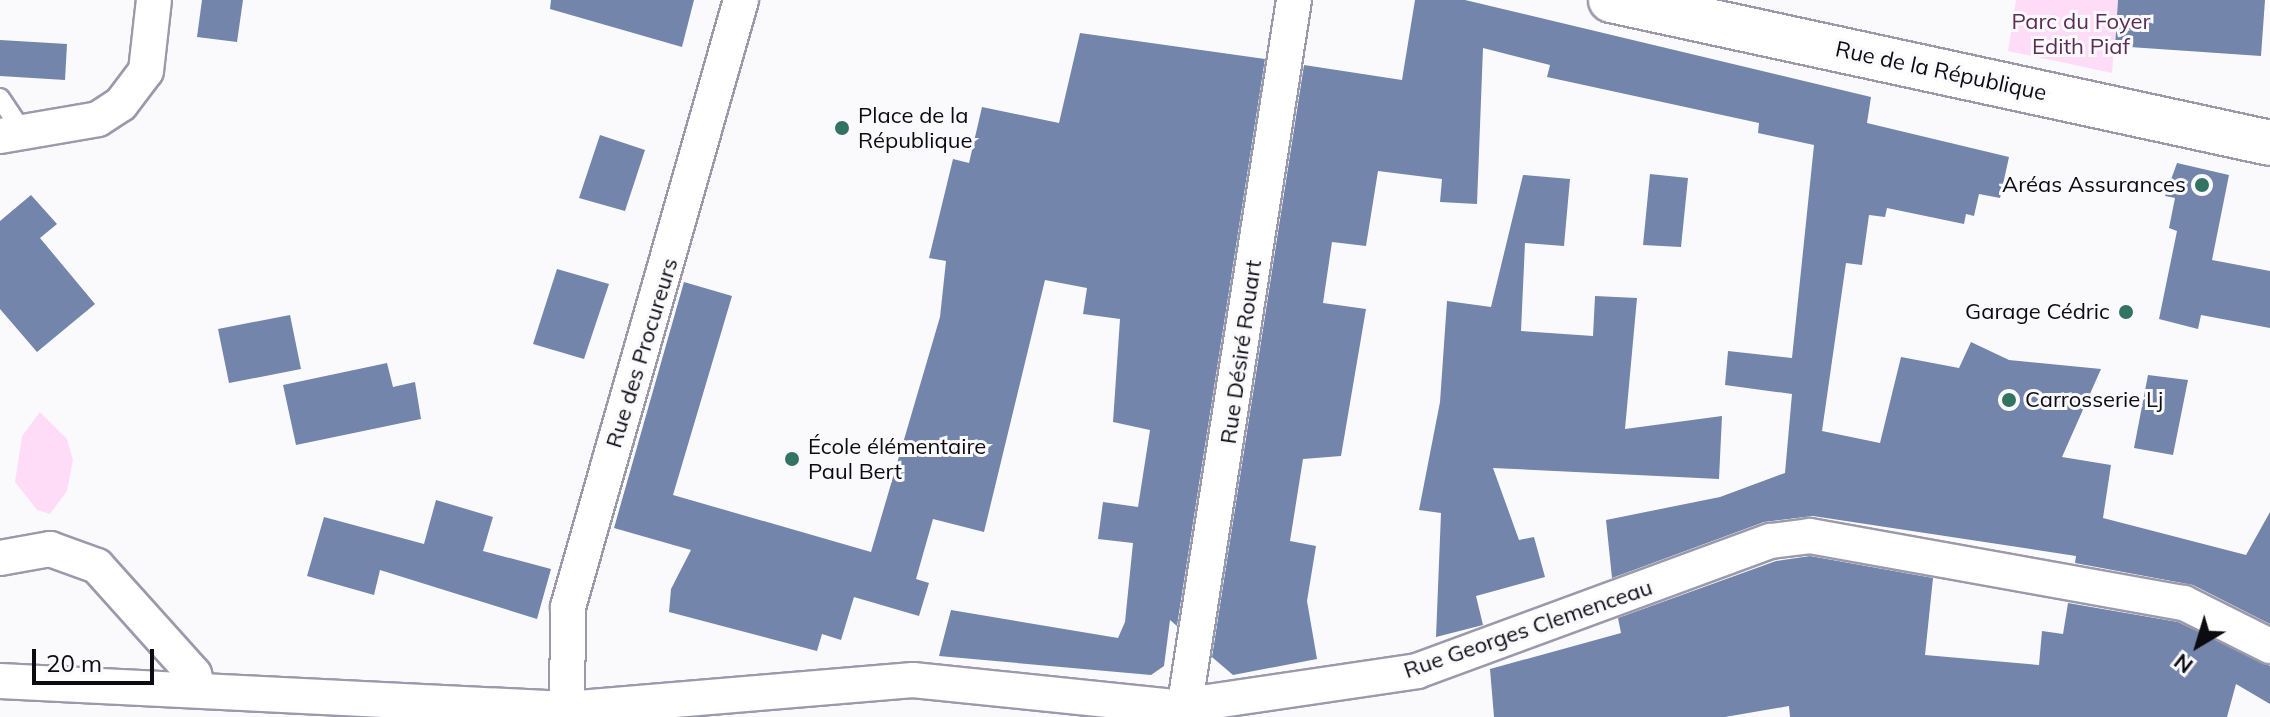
<!DOCTYPE html>
<html>
<head>
<meta charset="utf-8">
<style>
  body { margin:0 }
  #map { position:relative; width:2270px; height:717px; overflow:hidden; background:#fafafd; font-family:Mulish,sans-serif }
  div>[style] { position:absolute }
  [style*='--x'] { left:calc(var(--x)*1px); top:calc(var(--y)*1px); width:calc(var(--w)*1px); rotate:calc(var(--a)*1deg) }
  .green>* { inset:0; background:#fedcf7 }
  .building>* { inset:0; background:#7385ab }
  .roads { filter:drop-shadow(2px 0 #9b9aab) drop-shadow(-2px 0 #9b9aab) drop-shadow(0 2px #9b9aab) drop-shadow(0 -2px #9b9aab) }
  .lane>* { height:18px; margin:-9px; padding:0 9px; transform-origin:9px; border-radius:9px; background:#fff }
  .street>* { height:34px; margin:-17px; padding:0 17px; transform-origin:17px; border-radius:17px; background:#fff }
  .secondary>* { height:44px; margin:-22px; padding:0 22px; transform-origin:22px; border-radius:22px; background:#fff }
  .dots>* { width:22px; height:22px; translate:-50% -50%; box-sizing:border-box; border:4px solid #fafafd; border-radius:50% }
  span { translate:-50% -50%; white-space:nowrap; text-align:center; line-height:1.15; -webkit-text-stroke:6px #fafafd; paint-order:stroke }
  .park-label { font-size:22px; color:#5d2c55 }
  .street-label { font-size:22px; color:#0c0b11 }
  .poi-label { font-size:22px; color:#0c0b11 }
  .left { translate:0 -50%; text-align:left }
  .right { translate:-100% -50%; text-align:right }
  .north { position:absolute; left:2158px; top:605px; width:80px; height:80px; -webkit-text-stroke:6px #fafafd; paint-order:stroke; rotate:218deg; font-size:22px; font-weight:700; line-height:32px; text-align:center; color:#0c0b11 }
  .north::after { content:''; display:block; margin:auto; width:28px; height:36px; background:#0c0b11; clip-path:polygon(50% 0,100% 100%,50% 72%,0 100%) }
  .scale { position:absolute; left:32px; top:649px; width:122px; height:36px; box-sizing:border-box; border:4px solid #0c0b11; border-top:0; padding-left:10px; font-size:24px; line-height:28px; white-space:nowrap; color:#0c0b11; -webkit-text-stroke:6px #fafafd; paint-order:stroke }
</style>
</head>
<body>
<div id="map">
  <div class="green">
    <i style="clip-path:polygon(2016px 0,2118px 0,2112px 73px,2008px 51px)"></i>
    <i style="clip-path:polygon(40px 412px,67px 439px,73px 460px,67px 491px,50px 514px,37px 510px,15px 482px,22px 436px)"></i>
  </div>
  <div class="building">
    <i style="clip-path:polygon(202px 0,243px 0,237px 42px,197px 37px)"></i>
    <i style="clip-path:polygon(551px 0,694px 0,682px 47px,550px 9px)"></i>
    <i style="clip-path:polygon(1415px 0,1465px 0,1871px 97px,1867px 123px,2009px 157px,2000px 198px,1979px 194px,1974px 216px,1966px 214px,1964px 224px,1887px 208px,1885px 217px,1869px 215px,1862px 265px,1846px 263px,1822px 431px,1880px 443px,1901px 357px,1959px 368px,1971px 342px,2009px 360px,2101px 369px,2062px 457px,2111px 465px,2103px 518px,2246px 555px,2270px 512px,2270px 624px,2193px 585px,2075px 563px,2076px 556px,1813px 516px,1764px 522px,1612px 578px,1606px 520px,1720px 497px,1785px 473px,1792px 394px,1725px 385px,1728px 351px,1792px 358px,1814px 145px,1758px 133px,1759px 123px,1547px 77px,1550px 65px,1483px 48px,1477px 204px,1440px 202px,1442px 179px,1378px 171px,1366px 246px,1332px 242px,1323px 303px,1366px 309px,1341px 456px,1303px 459px,1290px 541px,1316px 546px,1307px 601px,1317px 659px,1233px 675px,1212px 657px,1304px 65px,1402px 80px)"></i>
    <i style="clip-path:polygon(2118px 0,2265px 0,2261px 56px,2115px 46px)"></i>
    <i style="clip-path:polygon(1080px 33px,1265px 59px,1177px 626px,1170px 620px,1164px 666px,1151px 675px,939px 656px,951px 610px,1118px 638px,1125px 622px,1133px 543px,1098px 539px,1103px 502px,1138px 507px,1150px 430px,1113px 422px,1120px 319px,1083px 314px,1087px 288px,1045px 280px,984px 532px,933px 519px,916px 579px,929px 583px,919px 616px,854px 597px,841px 640px,822px 634px,817px 651px,669px 612px,671px 589px,691px 550px,614px 528px,684px 282px,732px 296px,673px 495px,871px 552px,940px 317px,946px 261px,929px 258px,953px 159px,969px 163px,982px 107px,1059px 123px)"></i>
    <i style="clip-path:polygon(0 40px,67px 44px,65px 80px,0 76px)"></i>
    <i style="clip-path:polygon(600px 135px,645px 150px,625px 211px,579px 198px)"></i>
    <i style="clip-path:polygon(2177px 163px,2229px 175px,2212px 260px,2270px 271px,2270px 328px,2201px 315px,2198px 329px,2159px 319px,2177px 231px,2169px 228px,2175px 198px,2165px 196px)"></i>
    <i style="clip-path:polygon(1650px 174px,1688px 178px,1681px 247px,1643px 245px)"></i>
    <i style="clip-path:polygon(1523px 175px,1570px 179px,1564px 246px,1525px 243px,1521px 331px,1593px 336px,1595px 296px,1637px 298px,1625px 429px,1722px 416px,1719px 479px,1493px 468px,1519px 540px,1534px 537px,1545px 577px,1476px 596px,1483px 625px,1436px 637px,1441px 513px,1419px 510px,1440px 402px,1447px 301px,1491px 307px)"></i>
    <i style="clip-path:polygon(31px 195px,57px 224px,40px 238px,95px 304px,37px 352px,0 309px,0 221px)"></i>
    <i style="clip-path:polygon(557px 269px,609px 284px,584px 359px,533px 344px)"></i>
    <i style="clip-path:polygon(290px 315px,301px 369px,229px 383px,218px 329px)"></i>
    <i style="clip-path:polygon(387px 363px,393px 387px,415px 382px,421px 419px,296px 445px,283px 385px)"></i>
    <i style="clip-path:polygon(2148px 375px,2188px 380px,2173px 455px,2134px 448px)"></i>
    <i style="clip-path:polygon(436px 500px,493px 517px,483px 551px,551px 569px,537px 619px,380px 570px,374px 595px,307px 576px,324px 517px,424px 544px)"></i>
    <i style="clip-path:polygon(1810px 556px,1933px 578px,1925px 655px,2039px 665px,2042px 631px,2063px 634px,2068px 603px,2178px 622px,2270px 666px,2270px 704px,2236px 684px,2227px 717px,1790px 717px,1789px 706px,1725px 717px,1494px 717px,1490px 669px,1621px 633px,1618px 618px,1776px 561px)"></i>
  </div>
  <div class="roads">
    <div class="lane">
      <i style="--x:0;--y:98;--w:40;--a:56"></i>
    </div>
    <div class="street">
      <i style="--x:0;--y:136;--w:99;--a:-9.8"></i>
      <i style="--x:98;--y:119;--w:27;--a:-33"></i>
      <i style="--x:121;--y:104;--w:41;--a:-52.9"></i>
      <i style="--x:146;--y:71;--w:71;--a:-83.6"></i>
      <i style="--x:0;--y:558;--w:51;--a:-10.2"></i>
      <i style="--x:50;--y:549;--w:50;--a:19.9"></i>
      <i style="--x:97;--y:566;--w:145;--a:48.1"></i>
      <i style="--x:194;--y:674;--w:16;--a:75"></i>
      <i style="--x:0;--y:681;--w:568;--a:2.83"></i>
      <i style="--x:567;--y:709;--w:347;--a:-4.8"></i>
      <i style="--x:913;--y:680;--w:262;--a:5.9"></i>
      <i style="--x:1174;--y:707;--w:246;--a:-8.4"></i>
      <i style="--x:1417;--y:671;--w:377;--a:-20.2"></i>
      <i style="--x:1771;--y:541;--w:39;--a:-7"></i>
      <i style="--x:1810;--y:536;--w:380;--a:10.2"></i>
      <i style="--x:2184;--y:603;--w:96;--a:26.6"></i>
      <i style="--x:1185;--y:703;--w:711;--a:-81.19"></i>
      <i style="--x:567;--y:709;--w:102;--a:-89.4"></i>
      <i style="--x:568;--y:607;--w:631;--a:-74.09"></i>
    </div>
    <div class="secondary">
      <i style="--x:1611;--y:0;--w:674;--a:12.24"></i>
    </div>
  </div>
  <div class="dots">
    <i style="left:842px;top:128px;background:#337361"></i>
    <i style="left:2202px;top:185px;background:#337361"></i>
    <i style="left:2126px;top:312px;background:#337361"></i>
    <i style="left:2009px;top:400px;background:#337361"></i>
    <i style="left:792px;top:459px;background:#337361"></i>
  </div>
  <div class="park-label">
    <span style="left:2081px;top:34px">Parc du Foyer<br>Edith Piaf</span>
  </div>
  <div class="street-label">
    <span style="left:1941px;top:71px;rotate:12deg">Rue de la République</span>
    <span style="left:1241px;top:352px;rotate:-82deg">Rue Désiré Rouart</span>
    <span style="left:642px;top:353px;rotate:-73deg">Rue des Procureurs</span>
    <span style="left:1528px;top:629px;rotate:-19deg">Rue Georges Clemenceau</span>
  </div>
  <div class="poi-label">
    <span class="left" style="left:858px;top:128px">Place de la<br>République</span>
    <span class="right" style="left:2186px;top:185px">Aréas Assurances</span>
    <span class="right" style="left:2110px;top:312px">Garage Cédric</span>
    <span class="left" style="left:2025px;top:400px">Carrosserie Lj</span>
    <span class="left" style="left:808px;top:459px">École élémentaire<br>Paul Bert</span>
  </div>
  <div class="north">N</div>
  <div class="scale">20 m</div>
</div>
</body>
</html>
